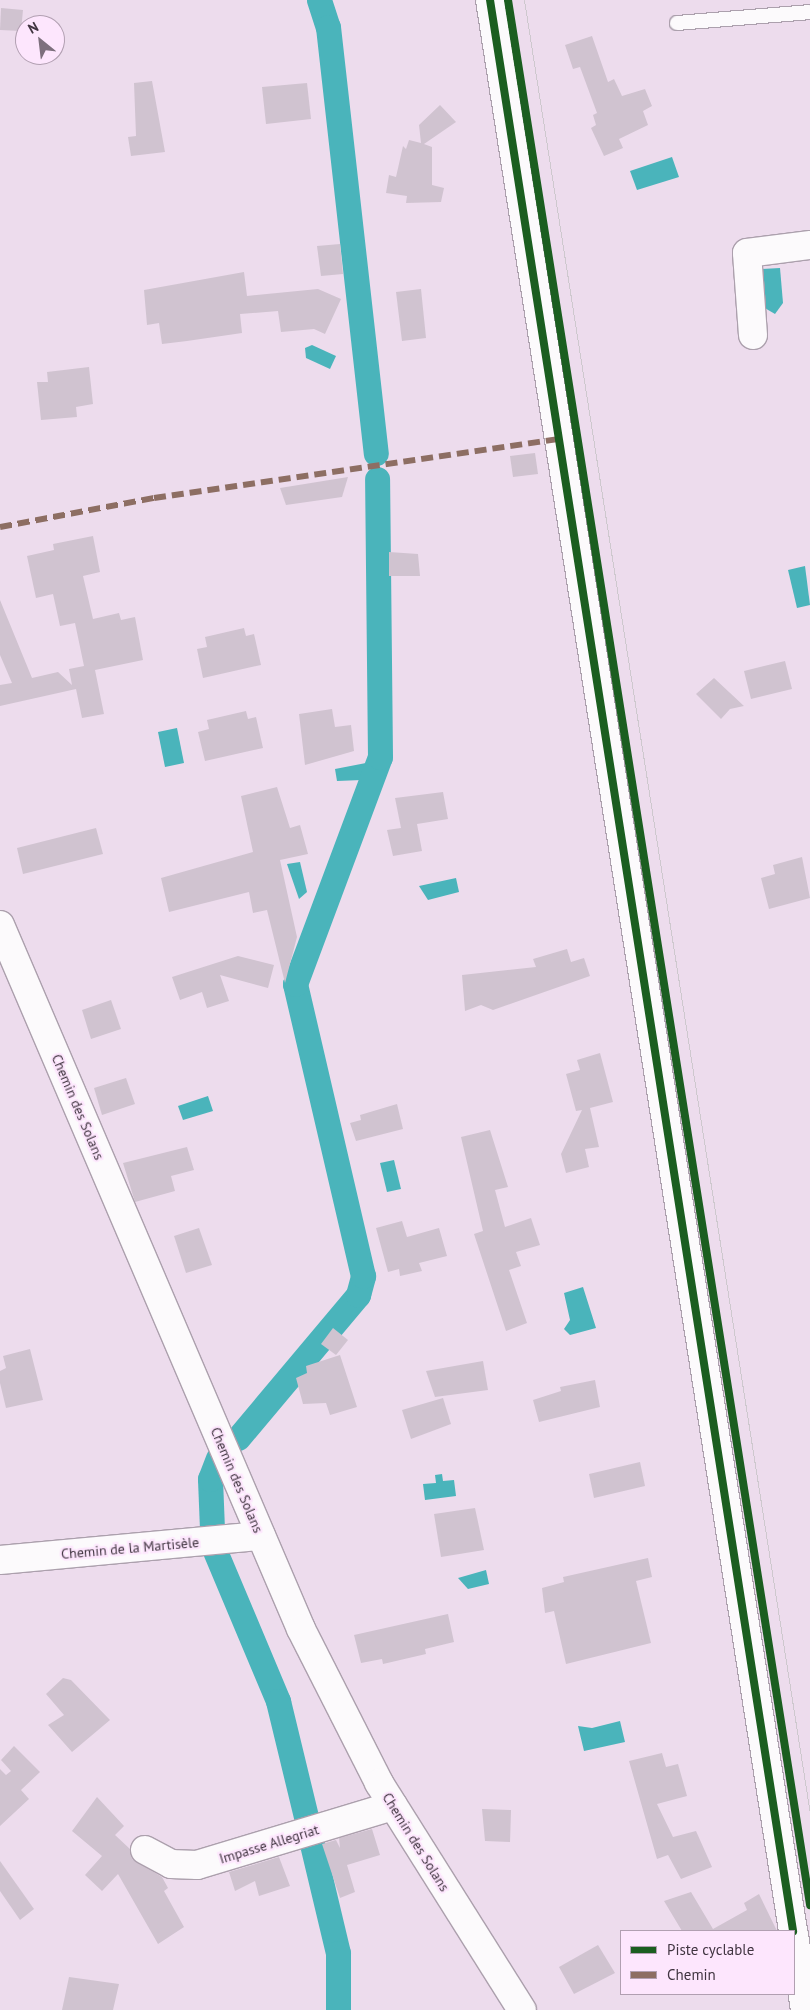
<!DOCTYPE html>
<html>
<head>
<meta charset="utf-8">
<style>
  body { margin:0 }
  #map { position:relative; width:810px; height:2010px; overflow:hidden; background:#eddced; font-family:"PT Sans",sans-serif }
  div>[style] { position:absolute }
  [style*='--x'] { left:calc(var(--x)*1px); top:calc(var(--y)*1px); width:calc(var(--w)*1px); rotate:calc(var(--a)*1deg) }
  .water>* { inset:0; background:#4ab4bb }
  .canal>* { height:25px; margin:-12.5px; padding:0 12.5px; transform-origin:12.5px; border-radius:12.5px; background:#4ab4bb }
  .building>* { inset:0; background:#d0c3d0 }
  .roads { filter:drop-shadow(1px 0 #aca0ad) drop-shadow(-1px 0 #aca0ad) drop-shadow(0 1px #aca0ad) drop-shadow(0 -1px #aca0ad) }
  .lane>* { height:14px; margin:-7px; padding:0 7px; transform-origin:7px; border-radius:7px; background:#fcfafc }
  .street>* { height:28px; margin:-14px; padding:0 14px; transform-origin:14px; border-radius:14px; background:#fcfafc }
  .secondary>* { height:28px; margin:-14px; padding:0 14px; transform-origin:14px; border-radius:14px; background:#fcfafc }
  .tram>* { height:1px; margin:-0.5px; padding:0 0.5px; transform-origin:0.5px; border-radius:0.5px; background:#cec8ce }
  .quiet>* { height:6px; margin-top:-3px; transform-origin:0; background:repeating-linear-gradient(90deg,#8d6e63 0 12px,transparent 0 18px) }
  .cycleway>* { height:8px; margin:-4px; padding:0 4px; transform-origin:4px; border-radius:4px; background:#1b5e20 }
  span { translate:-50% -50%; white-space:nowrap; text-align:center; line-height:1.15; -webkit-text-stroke:4.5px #fde6fd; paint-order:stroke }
  .street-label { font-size:14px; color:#403440 }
  .legend { position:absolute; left:620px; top:1930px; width:175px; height:65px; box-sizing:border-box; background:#fde6fd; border:1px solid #b19fb1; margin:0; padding:6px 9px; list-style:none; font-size:15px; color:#403440 }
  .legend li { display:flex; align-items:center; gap:10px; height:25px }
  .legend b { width:25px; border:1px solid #b19fb1 }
  .north { position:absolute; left:15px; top:15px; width:50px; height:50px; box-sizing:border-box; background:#fde6fd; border:1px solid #b19fb1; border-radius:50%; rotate:331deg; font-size:14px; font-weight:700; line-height:20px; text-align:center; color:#403440 }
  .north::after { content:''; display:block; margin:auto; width:18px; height:22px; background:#7d6f7d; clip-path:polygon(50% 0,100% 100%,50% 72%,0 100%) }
</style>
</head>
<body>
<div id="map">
  <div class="water">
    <i style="clip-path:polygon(672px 157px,679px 177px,637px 190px,630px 171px)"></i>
    <i style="clip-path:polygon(780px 268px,783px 303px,775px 314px,763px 307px,761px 269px)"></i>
    <i style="clip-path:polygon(312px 345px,336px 356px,330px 369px,306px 358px,305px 348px)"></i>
    <i style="clip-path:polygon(805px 566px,810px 605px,797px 608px,788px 570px)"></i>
    <i style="clip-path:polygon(177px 728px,184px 763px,165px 767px,158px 732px)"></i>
    <i style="clip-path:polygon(366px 763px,362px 780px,337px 781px,335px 769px)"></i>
    <i style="clip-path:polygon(300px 862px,307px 892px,299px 899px,287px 864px)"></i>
    <i style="clip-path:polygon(456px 878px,459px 892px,428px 900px,419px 886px)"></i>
    <i style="clip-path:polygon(208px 1096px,213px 1111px,183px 1120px,178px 1106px)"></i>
    <i style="clip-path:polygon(394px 1160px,401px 1189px,387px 1192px,380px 1163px)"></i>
    <i style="clip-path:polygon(583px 1287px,596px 1328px,570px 1335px,564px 1329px,570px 1320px,564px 1293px)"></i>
    <i style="clip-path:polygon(442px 1474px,443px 1481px,454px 1480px,456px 1496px,425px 1500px,423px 1484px,436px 1483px,435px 1475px)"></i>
    <i style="clip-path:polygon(486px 1570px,489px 1584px,468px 1589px,458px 1578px)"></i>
    <i style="clip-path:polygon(620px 1721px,625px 1742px,584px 1751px,578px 1726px,592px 1728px)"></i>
  </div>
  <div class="canal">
    <i style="--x:319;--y:0;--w:28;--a:72"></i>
    <i style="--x:328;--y:27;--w:429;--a:83.6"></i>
    <i style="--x:238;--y:1438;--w:187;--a:-50"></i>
    <i style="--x:358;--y:1295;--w:20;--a:-75"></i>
    <i style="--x:363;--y:1276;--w:300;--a:-103.1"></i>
    <i style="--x:295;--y:984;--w:242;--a:-69.5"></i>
    <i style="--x:380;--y:757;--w:278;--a:-90.6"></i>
    <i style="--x:212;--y:1529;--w:50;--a:-92.3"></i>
    <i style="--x:210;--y:1479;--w:22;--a:-69"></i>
    <i style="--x:215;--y:1551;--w:163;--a:67.2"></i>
    <i style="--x:278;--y:1701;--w:123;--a:76.4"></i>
    <i style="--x:312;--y:1844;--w:112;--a:76.6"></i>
    <i style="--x:338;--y:1953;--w:57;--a:90"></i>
  </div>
  <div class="building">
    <i style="clip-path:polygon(1px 8px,23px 10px,21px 31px,0 30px)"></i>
    <i style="clip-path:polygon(592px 36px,608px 82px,614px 79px,622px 96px,645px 89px,652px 106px,643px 111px,648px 125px,619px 139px,623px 148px,604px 156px,591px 128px,596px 125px,593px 115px,597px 113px,580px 67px,573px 69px,565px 45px)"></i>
    <i style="clip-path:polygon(152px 81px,165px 152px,131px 156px,128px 137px,136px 136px,134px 83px)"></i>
    <i style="clip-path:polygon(307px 83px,311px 119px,266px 124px,262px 87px)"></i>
    <i style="clip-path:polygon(440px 105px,456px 122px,424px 144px,432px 147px,432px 185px,444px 188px,441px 202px,406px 203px,407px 196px,386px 193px,389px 175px,396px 177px,403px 146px,406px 149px,409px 140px,421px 143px,419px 125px)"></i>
    <i style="clip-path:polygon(340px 244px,343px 274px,321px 276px,317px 246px)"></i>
    <i style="clip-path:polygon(244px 272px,247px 296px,318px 289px,341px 299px,325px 334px,314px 329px,281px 332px,278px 311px,240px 314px,242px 333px,187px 341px,162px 344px,159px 323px,147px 325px,144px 290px)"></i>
    <i style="clip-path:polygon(421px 289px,426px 338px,402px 341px,396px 292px)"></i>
    <i style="clip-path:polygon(89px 367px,93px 404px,76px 407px,77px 417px,41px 420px,37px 382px,48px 382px,47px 372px)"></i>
    <i style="clip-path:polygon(535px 453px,538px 474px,513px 477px,510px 456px)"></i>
    <i style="clip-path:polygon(348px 477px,342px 497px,286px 505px,280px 488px)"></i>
    <i style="clip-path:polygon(93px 536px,100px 572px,83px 576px,93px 619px,119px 613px,121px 620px,135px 617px,143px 660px,95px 670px,104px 714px,82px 718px,76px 689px,0 706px,0 685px,12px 683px,0 655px,0 600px,32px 678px,58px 672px,72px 685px,69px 669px,84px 666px,75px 623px,60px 626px,53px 594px,36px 598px,27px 556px,54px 550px,53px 544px)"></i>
    <i style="clip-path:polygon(389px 552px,418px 554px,420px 576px,389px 576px)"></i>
    <i style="clip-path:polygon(244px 628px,246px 636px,254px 634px,261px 665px,203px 678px,197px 649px,207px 647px,205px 637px)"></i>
    <i style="clip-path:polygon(785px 661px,792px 689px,751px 699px,744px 671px)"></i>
    <i style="clip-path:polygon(714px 678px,744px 706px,730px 709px,721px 719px,696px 694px)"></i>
    <i style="clip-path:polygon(332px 709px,335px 727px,351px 725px,354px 751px,305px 765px,299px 714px)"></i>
    <i style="clip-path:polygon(246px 711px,248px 719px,256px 717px,263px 748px,205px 761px,198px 732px,209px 729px,207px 720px)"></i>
    <i style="clip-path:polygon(277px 787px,290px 828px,300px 825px,308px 854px,280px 860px,297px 937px,285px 983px,267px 910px,253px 913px,249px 892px,169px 912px,161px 878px,253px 852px,241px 796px)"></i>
    <i style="clip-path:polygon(443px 792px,448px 819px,417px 824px,422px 851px,393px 856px,387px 830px,401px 828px,395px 798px)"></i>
    <i style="clip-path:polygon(96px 828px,103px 854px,23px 874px,17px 848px)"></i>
    <i style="clip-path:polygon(802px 857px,810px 898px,769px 909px,761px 878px,775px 874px,773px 865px)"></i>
    <i style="clip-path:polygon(567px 949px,571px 962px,584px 958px,590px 976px,493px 1010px,481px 1005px,465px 1011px,462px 975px,536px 967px,533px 959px)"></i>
    <i style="clip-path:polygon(238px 956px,274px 965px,268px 988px,220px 975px,229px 1001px,207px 1008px,202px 992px,180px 1000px,172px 977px)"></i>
    <i style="clip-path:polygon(111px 1000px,121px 1029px,91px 1039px,82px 1010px)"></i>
    <i style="clip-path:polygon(600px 1053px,613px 1102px,590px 1108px,599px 1147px,585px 1149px,589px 1167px,566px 1173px,561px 1154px,582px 1110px,576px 1111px,566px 1074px,580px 1070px,577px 1060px)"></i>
    <i style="clip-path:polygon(126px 1078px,135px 1104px,102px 1115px,94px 1088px)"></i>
    <i style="clip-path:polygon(397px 1104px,403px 1129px,356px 1141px,350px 1123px,361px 1120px,360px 1115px)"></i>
    <i style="clip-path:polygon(490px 1130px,508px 1187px,495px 1190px,505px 1227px,531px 1218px,540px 1245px,516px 1252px,521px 1266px,509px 1270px,527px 1323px,506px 1331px,474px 1234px,483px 1231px,461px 1137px)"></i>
    <i style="clip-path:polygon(187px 1147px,194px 1170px,171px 1176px,175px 1191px,135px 1202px,123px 1163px)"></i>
    <i style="clip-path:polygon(402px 1221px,407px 1237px,439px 1228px,447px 1256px,419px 1263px,422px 1271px,400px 1276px,399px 1269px,388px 1272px,376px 1228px)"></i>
    <i style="clip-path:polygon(199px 1228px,212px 1265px,186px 1273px,174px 1236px)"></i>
    <i style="clip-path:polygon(333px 1328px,348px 1340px,336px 1355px,321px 1344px)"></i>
    <i style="clip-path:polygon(30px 1349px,43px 1400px,6px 1408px,0 1383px,0 1371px,6px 1368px,3px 1356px)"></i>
    <i style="clip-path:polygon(340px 1355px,357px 1407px,330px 1415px,326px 1403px,303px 1404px,296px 1378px,307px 1373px,306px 1366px)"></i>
    <i style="clip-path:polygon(483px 1361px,488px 1390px,435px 1397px,426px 1371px)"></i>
    <i style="clip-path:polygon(595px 1380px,600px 1407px,539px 1422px,533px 1400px,561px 1391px,560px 1387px)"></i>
    <i style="clip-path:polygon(443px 1398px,451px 1424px,411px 1439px,402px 1410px)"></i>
    <i style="clip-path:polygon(640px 1462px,645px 1486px,594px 1498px,589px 1474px)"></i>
    <i style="clip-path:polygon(475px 1508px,484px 1550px,441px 1557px,434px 1514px)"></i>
    <i style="clip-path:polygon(648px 1558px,652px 1577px,636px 1581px,651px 1643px,566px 1664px,554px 1611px,545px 1613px,542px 1588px,564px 1582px,563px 1577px)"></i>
    <i style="clip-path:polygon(448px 1614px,454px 1642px,425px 1649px,426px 1654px,383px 1664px,382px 1659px,361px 1663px,354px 1635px)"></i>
    <i style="clip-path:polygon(63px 1678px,71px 1680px,110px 1720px,72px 1752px,48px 1725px,64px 1715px,46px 1694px)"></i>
    <i style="clip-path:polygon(14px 1746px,40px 1772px,21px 1790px,29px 1799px,0 1826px,0 1769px,6px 1775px,11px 1771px,1px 1760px)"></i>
    <i style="clip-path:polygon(662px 1753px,666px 1767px,678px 1764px,687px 1796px,657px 1804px,673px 1837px,696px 1831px,712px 1867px,681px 1879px,668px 1855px,657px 1859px,629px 1761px)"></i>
    <i style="clip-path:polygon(97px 1797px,124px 1826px,115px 1835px,130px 1849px,132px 1859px,162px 1877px,168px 1888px,164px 1891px,184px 1927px,158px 1944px,118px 1874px,102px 1891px,85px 1875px,102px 1856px,72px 1831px)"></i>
    <i style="clip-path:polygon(482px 1809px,511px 1810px,510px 1842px,485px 1841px)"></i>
    <i style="clip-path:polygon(372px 1829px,380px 1855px,347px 1865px,355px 1892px,340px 1898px,322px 1844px,336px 1840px,340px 1848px,339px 1838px)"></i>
    <i style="clip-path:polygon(279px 1857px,290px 1886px,259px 1896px,255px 1881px,235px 1891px,229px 1872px)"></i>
    <i style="clip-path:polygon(0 1861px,34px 1909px,20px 1920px,0 1891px)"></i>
    <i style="clip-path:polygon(691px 1892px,713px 1929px,747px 1910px,744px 1903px,759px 1894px,777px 1931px,682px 1931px,664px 1901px)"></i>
    <i style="clip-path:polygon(598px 1945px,615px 1973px,574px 1994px,559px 1967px)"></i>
    <i style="clip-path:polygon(69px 1977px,119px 1984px,113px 2010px,62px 2010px)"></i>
  </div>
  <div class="roads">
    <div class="lane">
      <i style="--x:677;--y:23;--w:133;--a:-4.7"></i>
    </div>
    <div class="street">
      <i style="--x:753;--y:335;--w:82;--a:-94.2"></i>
      <i style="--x:747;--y:253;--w:64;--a:-7.2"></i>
      <i style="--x:0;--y:925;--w:766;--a:66.85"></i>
      <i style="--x:301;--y:1629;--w:173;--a:63.1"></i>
      <i style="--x:379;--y:1783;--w:268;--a:57.8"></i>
      <i style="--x:0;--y:1560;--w:262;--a:-5.3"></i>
      <i style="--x:145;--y:1850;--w:30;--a:28"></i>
      <i style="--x:171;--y:1864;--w:26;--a:2"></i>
      <i style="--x:197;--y:1865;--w:205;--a:-16.8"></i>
    </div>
    <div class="secondary">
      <i style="--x:490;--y:0;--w:1955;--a:81.08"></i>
      <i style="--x:794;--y:1935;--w:76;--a:81.7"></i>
    </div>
  </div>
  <div class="tram">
    <i style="--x:524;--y:0;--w:1836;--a:81.04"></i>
  </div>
  <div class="quiet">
    <i style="--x:0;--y:527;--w:157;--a:-10.7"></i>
    <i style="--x:154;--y:498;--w:408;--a:-8.3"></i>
  </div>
  <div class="cycleway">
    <i style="--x:490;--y:0;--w:1955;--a:81.08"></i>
    <i style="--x:508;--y:0;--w:1929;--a:80.99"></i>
  </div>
  <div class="street-label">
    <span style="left:78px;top:1107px;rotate:67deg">Chemin des Solans</span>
    <span style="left:237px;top:1480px;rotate:67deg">Chemin des Solans</span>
    <span style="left:130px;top:1548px;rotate:-5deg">Chemin de la Martisèle</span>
    <span style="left:416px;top:1842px;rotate:58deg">Chemin des Solans</span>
    <span style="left:269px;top:1844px;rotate:-17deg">Impasse Allegriat</span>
  </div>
  <ul class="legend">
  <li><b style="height:6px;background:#1b5e20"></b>Piste cyclable</li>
  <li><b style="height:6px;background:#8d6e63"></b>Chemin</li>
  </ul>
  <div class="north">N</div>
</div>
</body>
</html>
